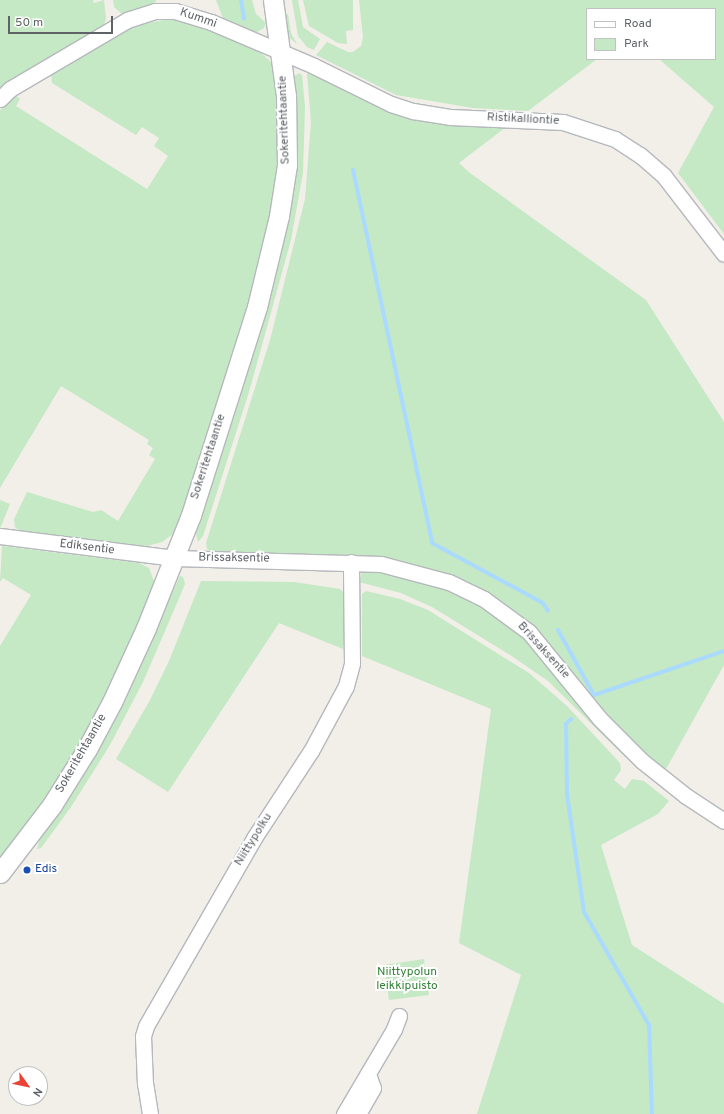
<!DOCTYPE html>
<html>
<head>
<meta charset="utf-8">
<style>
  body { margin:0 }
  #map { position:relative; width:724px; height:1114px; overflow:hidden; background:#f1efe8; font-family:Overpass,sans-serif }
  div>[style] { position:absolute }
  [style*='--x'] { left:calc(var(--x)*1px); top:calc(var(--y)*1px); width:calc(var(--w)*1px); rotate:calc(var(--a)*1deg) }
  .green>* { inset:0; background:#c5e8c5 }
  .stream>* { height:4px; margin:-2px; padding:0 2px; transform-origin:2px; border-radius:2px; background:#aadaff }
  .roads { filter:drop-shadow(1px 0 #b5b8bc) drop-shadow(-1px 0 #b5b8bc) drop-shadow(0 1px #b5b8bc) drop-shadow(0 -1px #b5b8bc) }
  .minor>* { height:15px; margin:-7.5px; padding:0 7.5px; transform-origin:7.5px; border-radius:7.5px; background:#fff }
  .tertiary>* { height:19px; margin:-9.5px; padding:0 9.5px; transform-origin:9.5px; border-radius:9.5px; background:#fff }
  .dots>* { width:11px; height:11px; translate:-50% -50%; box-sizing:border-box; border:2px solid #fff; border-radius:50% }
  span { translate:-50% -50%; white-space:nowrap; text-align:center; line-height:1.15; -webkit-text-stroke:4px #fff; paint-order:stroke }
  .street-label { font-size:12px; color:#5f6368 }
  .transit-label { font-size:12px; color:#164399 }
  .left { translate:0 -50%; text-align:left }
  .park-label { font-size:12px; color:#348238 }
  .legend { position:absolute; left:586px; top:8px; width:130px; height:52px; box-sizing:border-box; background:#fff; border:1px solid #bfc1c3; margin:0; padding:5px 7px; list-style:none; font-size:12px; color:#5f6368 }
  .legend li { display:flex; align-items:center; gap:8px; height:20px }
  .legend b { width:20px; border:1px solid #bfc1c3 }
  .north { position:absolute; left:8px; top:1066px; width:40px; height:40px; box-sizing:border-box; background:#fff; border:1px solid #bfc1c3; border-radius:50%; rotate:123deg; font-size:11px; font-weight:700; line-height:16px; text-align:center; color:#5f6368 }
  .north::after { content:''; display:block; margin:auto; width:14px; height:18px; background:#ea4335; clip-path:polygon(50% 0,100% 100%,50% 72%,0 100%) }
  .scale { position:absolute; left:8px; top:16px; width:105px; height:18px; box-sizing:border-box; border:2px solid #5f6368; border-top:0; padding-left:5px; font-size:12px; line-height:14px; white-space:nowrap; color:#5f6368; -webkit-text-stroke:3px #fff; paint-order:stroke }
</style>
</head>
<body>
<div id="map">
  <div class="green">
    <i style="clip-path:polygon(0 0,93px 0,94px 3px,104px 0,106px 18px,104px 25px,0 91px)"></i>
    <i style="clip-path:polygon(113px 0,156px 0,156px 2px,122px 14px,114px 7px)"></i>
    <i style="clip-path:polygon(216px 0,252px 0,256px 14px,266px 23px,264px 28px,257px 32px,248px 31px,224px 21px)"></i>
    <i style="clip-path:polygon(292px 0,298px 0,303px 27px,320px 39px,314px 50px,307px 47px,298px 36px)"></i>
    <i style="clip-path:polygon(303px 0,353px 0,353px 30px,346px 31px,347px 44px,338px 43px,309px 26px)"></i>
    <i style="clip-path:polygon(359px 0,724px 0,724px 234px,678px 173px,714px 107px,659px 59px,715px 59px,715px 9px,587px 9px,587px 59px,597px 59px,528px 111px,473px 108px,396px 95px,316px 55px,327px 42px,348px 52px,353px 52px,361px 46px,363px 37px)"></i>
    <i style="clip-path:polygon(283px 13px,288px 14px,291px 33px,297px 44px,285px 34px)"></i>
    <i style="clip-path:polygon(164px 20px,186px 20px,213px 31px,258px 50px,273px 64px,281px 124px,276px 193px,258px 272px,178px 530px,162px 542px,147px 546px,21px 532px,15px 527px,14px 519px,27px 492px,93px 512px,101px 510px,118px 521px,155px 459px,149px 455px,153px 448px,147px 444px,149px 440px,61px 386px,0 488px,0 111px,6px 100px,19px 91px,16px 96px,20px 99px,16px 106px,147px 189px,168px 156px,154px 146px,159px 138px,142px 127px,136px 135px,52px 83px,51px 75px,54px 69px,111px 37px,143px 24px)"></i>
    <i style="clip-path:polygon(310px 71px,359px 95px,510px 124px,459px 163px,470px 173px,646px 300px,724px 422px,724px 665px,666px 769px,644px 754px,617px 729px,529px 624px,504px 603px,477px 587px,447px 575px,399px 560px,360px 555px,273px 555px,212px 552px,207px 549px,206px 543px,270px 340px,305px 199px,311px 122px,307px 74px)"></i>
    <i style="clip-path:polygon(299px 73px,302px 75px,305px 106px,303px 173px,291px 240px,249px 392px,203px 536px,198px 542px,195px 529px,293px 182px,296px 134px,294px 82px,295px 76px)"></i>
    <i style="clip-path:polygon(0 500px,10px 504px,0 529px)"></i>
    <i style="clip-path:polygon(2px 546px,139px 563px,149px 568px,155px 584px,135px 640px,74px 756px,40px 808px,0 858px,0 646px,31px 595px,3px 578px,0 582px)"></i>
    <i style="clip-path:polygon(368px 569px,430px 581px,481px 603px,516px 629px,627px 755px,625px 757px,548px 681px,510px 655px,432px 607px,401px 593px,359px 582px,362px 571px)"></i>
    <i style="clip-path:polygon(180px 576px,183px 577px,185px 584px,174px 610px,143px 682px,110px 745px,71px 807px,41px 848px,37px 849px,40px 838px,117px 715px)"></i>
    <i style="clip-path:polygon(201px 581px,294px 582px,340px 589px,343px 592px,346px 619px,343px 649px,279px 623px,168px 792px,116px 759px,150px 700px,169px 661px)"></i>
    <i style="clip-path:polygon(366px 591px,400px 599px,428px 610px,529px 673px,567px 706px,620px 763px,621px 770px,614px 780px,625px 789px,632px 779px,644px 781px,669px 801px,658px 814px,601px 845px,632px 945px,724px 1004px,724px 1114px,477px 1114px,521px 975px,459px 943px,491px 709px,362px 656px,362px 594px)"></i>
    <i style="clip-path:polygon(424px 959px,429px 995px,389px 1000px,384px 965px)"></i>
  </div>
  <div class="stream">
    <i style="--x:241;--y:0;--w:19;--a:81"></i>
    <i style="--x:353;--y:170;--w:381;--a:78"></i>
    <i style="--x:432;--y:543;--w:126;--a:28.4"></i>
    <i style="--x:543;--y:603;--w:9;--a:58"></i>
    <i style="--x:558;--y:630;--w:74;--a:61"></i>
    <i style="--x:594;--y:695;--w:137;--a:-18.7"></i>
    <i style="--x:571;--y:719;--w:7;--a:135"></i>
    <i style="--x:566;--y:724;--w:70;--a:89.2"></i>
    <i style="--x:567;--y:794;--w:119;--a:81.8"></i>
    <i style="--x:584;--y:912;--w:130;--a:60.1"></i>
    <i style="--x:649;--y:1025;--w:89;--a:88.1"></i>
  </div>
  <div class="roads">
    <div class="minor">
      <i style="--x:0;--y:99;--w:14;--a:-45"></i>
      <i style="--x:10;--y:89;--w:136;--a:-30.5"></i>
      <i style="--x:127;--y:20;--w:29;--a:-18"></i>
      <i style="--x:155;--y:11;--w:20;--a:0"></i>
      <i style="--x:175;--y:11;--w:38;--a:17"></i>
      <i style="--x:211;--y:22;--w:112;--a:23.1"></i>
      <i style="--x:314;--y:66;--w:86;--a:26.3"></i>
      <i style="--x:391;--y:104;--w:23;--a:18"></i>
      <i style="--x:413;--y:111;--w:37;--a:9"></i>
      <i style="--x:450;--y:117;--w:113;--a:2.5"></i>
      <i style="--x:563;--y:122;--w:55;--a:18.1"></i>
      <i style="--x:615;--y:139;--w:30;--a:33"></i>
      <i style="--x:640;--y:155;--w:32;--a:41"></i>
      <i style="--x:664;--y:176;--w:98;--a:52.4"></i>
      <i style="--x:0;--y:536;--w:176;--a:7.2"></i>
      <i style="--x:175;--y:558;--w:206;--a:1.7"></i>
      <i style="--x:381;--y:564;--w:70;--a:14.8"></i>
      <i style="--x:449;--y:582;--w:39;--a:26"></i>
      <i style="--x:484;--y:599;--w:56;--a:36.3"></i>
      <i style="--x:529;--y:632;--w:112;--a:50.8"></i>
      <i style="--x:600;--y:719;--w:59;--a:45"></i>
      <i style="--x:642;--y:761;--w:56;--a:38.5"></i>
      <i style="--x:686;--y:796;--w:45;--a:33.3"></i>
      <i style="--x:150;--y:1114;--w:30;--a:-99"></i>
      <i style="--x:145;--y:1084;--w:48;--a:-92.4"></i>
      <i style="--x:143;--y:1036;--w:10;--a:-73"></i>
      <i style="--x:146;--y:1026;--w:217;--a:-60.1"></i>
      <i style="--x:254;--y:838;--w:104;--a:-56.8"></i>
      <i style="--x:311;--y:751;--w:74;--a:-61.7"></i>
      <i style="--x:346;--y:686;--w:24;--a:-75"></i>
      <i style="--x:352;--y:663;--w:101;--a:-90.6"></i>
      <i style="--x:344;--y:1114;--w:99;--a:-59.5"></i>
      <i style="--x:394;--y:1029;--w:14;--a:-69"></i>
      <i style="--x:358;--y:1114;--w:30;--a:-60"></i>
      <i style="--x:373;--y:1088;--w:15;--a:-110"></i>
    </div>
    <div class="tertiary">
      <i style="--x:0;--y:873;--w:86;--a:-52.6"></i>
      <i style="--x:52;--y:805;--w:66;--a:-58"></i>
      <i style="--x:87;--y:749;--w:55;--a:-62"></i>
      <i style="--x:113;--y:700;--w:79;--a:-65.4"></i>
      <i style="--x:146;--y:628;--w:122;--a:-68.3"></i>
      <i style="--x:191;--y:515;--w:218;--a:-72.4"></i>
      <i style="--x:257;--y:307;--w:94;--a:-76.4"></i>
      <i style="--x:279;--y:216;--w:52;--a:-81.1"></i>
      <i style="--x:287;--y:165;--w:69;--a:-90.8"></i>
      <i style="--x:286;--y:96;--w:97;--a:-97.7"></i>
    </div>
  </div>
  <div class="dots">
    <i style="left:27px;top:870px;background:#1a4fb4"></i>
  </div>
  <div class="street-label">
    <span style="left:198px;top:19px;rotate:19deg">Kummi</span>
    <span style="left:285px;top:120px;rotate:-92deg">Sokeritehtaantie</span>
    <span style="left:523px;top:120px;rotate:3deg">Ristikalliontie</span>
    <span style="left:209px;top:457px;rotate:-72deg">Sokeritehtaantie</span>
    <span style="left:87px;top:548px;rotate:7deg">Ediksentie</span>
    <span style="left:234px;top:559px;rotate:1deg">Brissaksentie</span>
    <span style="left:543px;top:651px;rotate:48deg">Brissaksentie</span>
    <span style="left:82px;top:754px;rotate:-60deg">Sokeritehtaantie</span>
    <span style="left:254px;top:840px;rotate:-58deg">Niittypolku</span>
  </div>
  <div class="transit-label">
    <span class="left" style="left:35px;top:870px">Edis</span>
  </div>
  <div class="park-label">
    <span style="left:407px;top:980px">Niittypolun<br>leikkipuisto</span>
  </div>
  <ul class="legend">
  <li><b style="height:5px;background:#fff"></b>Road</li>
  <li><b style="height:11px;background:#c5e8c5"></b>Park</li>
  </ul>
  <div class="north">N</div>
  <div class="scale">50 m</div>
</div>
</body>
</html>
